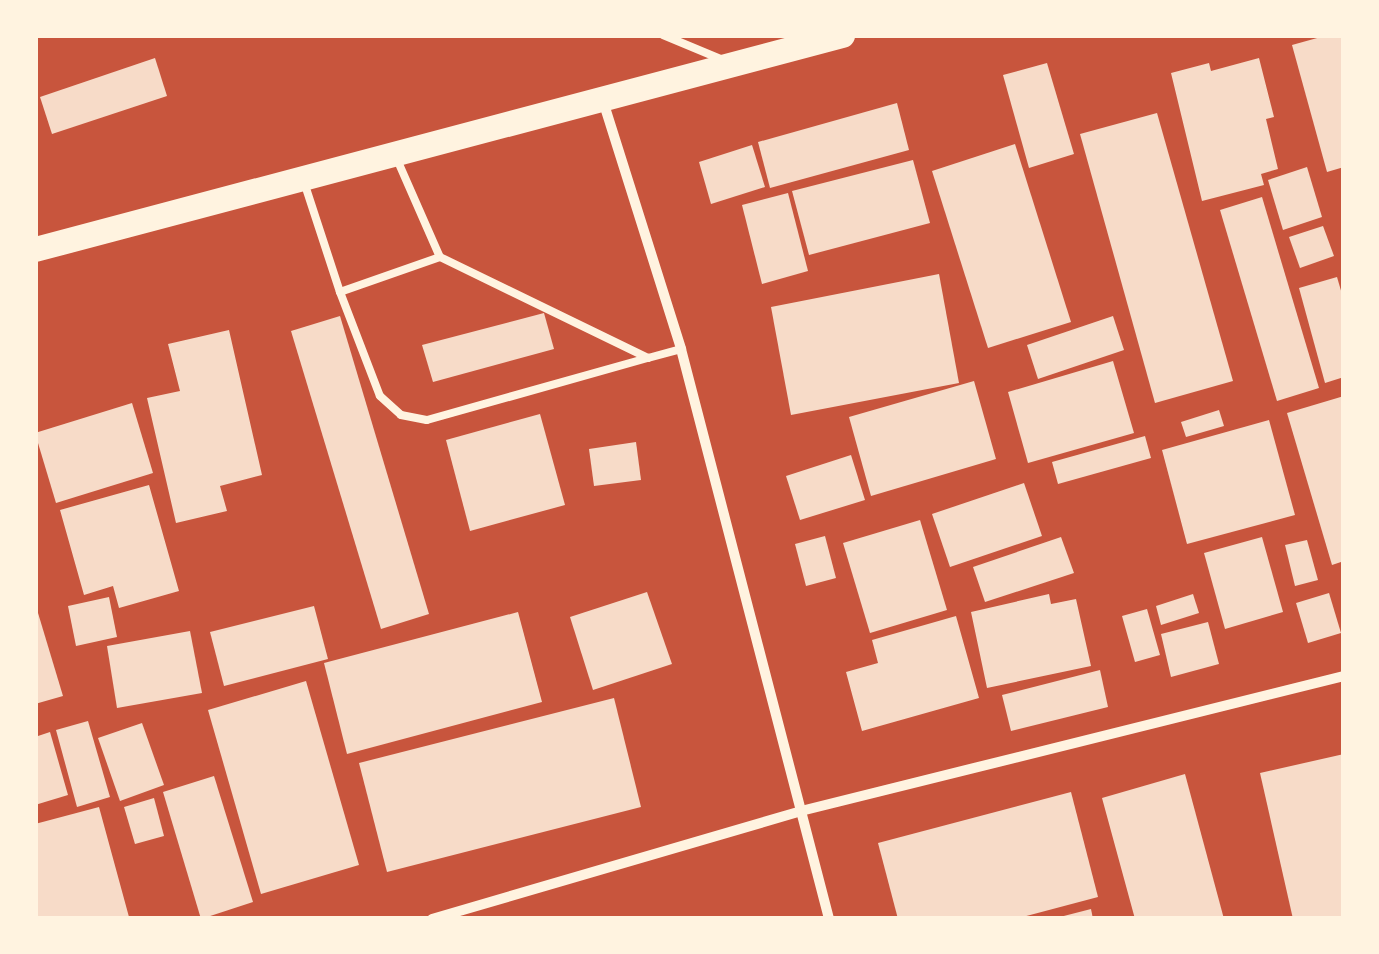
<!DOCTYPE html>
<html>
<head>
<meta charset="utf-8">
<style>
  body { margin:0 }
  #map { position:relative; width:1379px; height:954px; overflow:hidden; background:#c8553d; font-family:"IBM Plex Sans",sans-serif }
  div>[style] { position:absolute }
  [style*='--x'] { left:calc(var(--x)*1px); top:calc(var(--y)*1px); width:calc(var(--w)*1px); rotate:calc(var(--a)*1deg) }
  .building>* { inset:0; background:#f7dbc8 }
  .service>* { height:8px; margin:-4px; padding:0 4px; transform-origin:4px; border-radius:4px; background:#fff3e0 }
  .minor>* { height:10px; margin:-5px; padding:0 5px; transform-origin:5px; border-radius:5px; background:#fff3e0 }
  .primary>* { height:25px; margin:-12.5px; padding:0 12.5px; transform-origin:12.5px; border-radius:12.5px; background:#fff3e0 }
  span { translate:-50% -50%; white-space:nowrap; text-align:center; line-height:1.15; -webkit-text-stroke:9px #fff3e0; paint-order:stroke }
  .frame { position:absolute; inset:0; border:38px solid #fff3e0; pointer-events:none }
</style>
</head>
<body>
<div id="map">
  <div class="building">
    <i style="clip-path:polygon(1328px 35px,1344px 35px,1344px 167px,1327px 172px,1292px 45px)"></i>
    <i style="clip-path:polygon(155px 58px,167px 96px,52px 134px,40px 97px)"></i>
    <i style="clip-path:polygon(1259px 58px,1274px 117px,1266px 119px,1278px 169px,1261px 174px,1264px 185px,1202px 201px,1171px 73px,1209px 63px,1211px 71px)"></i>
    <i style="clip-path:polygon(1047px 63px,1074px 154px,1029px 168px,1003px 75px)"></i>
    <i style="clip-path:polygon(897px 103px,909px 150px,770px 188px,758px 142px)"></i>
    <i style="clip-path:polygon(1157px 113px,1233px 381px,1155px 403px,1080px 134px)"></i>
    <i style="clip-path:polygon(1015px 144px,1071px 322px,988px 348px,932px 171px)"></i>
    <i style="clip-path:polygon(752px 145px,765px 187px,711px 204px,699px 162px)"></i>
    <i style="clip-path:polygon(913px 160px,930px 223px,809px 255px,792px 191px)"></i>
    <i style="clip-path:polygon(1307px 167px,1322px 217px,1283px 230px,1268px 180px)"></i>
    <i style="clip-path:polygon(788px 193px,808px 271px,762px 284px,742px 205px)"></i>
    <i style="clip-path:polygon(1262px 197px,1319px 388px,1277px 401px,1220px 210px)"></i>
    <i style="clip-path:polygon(1323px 226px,1334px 256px,1300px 268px,1289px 237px)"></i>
    <i style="clip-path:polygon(939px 274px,959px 383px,791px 415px,771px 307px)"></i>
    <i style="clip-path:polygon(1337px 277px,1344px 301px,1344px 377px,1325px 383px,1299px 288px)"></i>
    <i style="clip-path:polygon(544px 313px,554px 349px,433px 382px,422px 345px)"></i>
    <i style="clip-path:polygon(340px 316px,429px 614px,381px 629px,291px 331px)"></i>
    <i style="clip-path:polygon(1113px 316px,1124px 350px,1038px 379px,1027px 345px)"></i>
    <i style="clip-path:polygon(229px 330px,262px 475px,220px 486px,227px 511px,176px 523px,147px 398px,180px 391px,168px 344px)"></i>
    <i style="clip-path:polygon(1113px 361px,1134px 433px,1028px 463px,1008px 392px)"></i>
    <i style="clip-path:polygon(974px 381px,996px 459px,871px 496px,849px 417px)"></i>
    <i style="clip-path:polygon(1344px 396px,1344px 561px,1332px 565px,1287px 413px)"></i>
    <i style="clip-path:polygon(132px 403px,153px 473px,56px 503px,35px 433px)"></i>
    <i style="clip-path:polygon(1219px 410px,1224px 426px,1186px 437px,1181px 422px)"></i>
    <i style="clip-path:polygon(540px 414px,565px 505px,470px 531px,446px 440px)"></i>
    <i style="clip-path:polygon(1269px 420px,1295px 515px,1187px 544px,1162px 450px)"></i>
    <i style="clip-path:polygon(1145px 436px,1151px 458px,1058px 484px,1052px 462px)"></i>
    <i style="clip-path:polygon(636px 442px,641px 480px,594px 486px,589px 449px)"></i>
    <i style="clip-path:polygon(851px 455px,865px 500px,800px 520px,786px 476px)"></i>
    <i style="clip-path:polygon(1024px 483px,1042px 536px,950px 567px,932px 514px)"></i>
    <i style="clip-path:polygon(149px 485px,179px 591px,119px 608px,113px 586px,84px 595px,60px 510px)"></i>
    <i style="clip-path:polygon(920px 520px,947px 610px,870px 633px,843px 543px)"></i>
    <i style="clip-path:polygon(825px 536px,836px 578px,806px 586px,795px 544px)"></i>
    <i style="clip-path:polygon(1061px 537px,1074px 573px,985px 602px,973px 567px)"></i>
    <i style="clip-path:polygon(1262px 537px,1283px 612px,1225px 629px,1204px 553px)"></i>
    <i style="clip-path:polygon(1307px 540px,1318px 580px,1295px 586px,1285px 545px)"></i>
    <i style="clip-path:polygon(647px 592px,672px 664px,593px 690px,570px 617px)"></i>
    <i style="clip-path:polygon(1329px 593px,1341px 633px,1308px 643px,1296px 603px)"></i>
    <i style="clip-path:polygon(1049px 594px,1051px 604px,1076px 599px,1091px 666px,987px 688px,971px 612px)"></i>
    <i style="clip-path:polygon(1193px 594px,1199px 613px,1161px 625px,1156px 606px)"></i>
    <i style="clip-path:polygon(109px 597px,117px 637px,76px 646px,68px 606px)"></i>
    <i style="clip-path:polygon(35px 603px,63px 696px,35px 704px)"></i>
    <i style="clip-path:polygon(314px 606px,328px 659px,224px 686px,210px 632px)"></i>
    <i style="clip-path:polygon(1147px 609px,1160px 655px,1135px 662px,1122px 616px)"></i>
    <i style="clip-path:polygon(518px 612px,542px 702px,347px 754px,324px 663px)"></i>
    <i style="clip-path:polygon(956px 616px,979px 698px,862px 731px,846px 672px,878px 663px,872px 640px)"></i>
    <i style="clip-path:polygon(1208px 622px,1219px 664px,1171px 677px,1161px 634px)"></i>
    <i style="clip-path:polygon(190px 631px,202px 693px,117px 708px,107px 646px)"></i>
    <i style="clip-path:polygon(1100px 670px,1108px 707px,1011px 731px,1002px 695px)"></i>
    <i style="clip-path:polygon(306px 681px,359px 865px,261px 894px,208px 710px)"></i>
    <i style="clip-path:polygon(614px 698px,641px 807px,387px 872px,359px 763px)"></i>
    <i style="clip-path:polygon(88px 721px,110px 797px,77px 807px,56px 730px)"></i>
    <i style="clip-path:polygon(142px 723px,164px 785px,120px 801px,98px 738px)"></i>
    <i style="clip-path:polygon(50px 732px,68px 795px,35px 805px,35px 737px)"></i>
    <i style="clip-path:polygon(1344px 754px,1344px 919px,1293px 919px,1260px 773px)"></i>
    <i style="clip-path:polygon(1185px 774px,1224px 919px,1135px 919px,1102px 798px)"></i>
    <i style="clip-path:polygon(214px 776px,253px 902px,201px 919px,163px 792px)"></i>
    <i style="clip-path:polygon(1071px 792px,1098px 897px,1015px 919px,898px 919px,878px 843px)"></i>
    <i style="clip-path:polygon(154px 798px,164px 836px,135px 844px,124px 807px)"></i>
    <i style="clip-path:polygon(99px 807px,129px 917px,35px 919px,35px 824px)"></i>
    <i style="clip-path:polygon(1091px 909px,1093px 919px,1056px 919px,1056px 918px)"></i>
  </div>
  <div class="service">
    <i style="--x:663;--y:35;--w:65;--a:22.6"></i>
    <i style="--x:396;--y:157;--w:109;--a:66.3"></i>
    <i style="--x:440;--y:257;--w:231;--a:25.9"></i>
    <i style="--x:648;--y:358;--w:34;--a:-15"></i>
    <i style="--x:304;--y:182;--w:116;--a:71.9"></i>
    <i style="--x:440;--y:257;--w:106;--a:160.7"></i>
    <i style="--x:340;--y:292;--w:111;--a:69"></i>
    <i style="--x:380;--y:396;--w:28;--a:42"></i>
    <i style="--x:401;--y:415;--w:26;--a:11"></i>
    <i style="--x:427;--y:420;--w:230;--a:-15.7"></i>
  </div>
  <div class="minor">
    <i style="--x:603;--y:101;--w:260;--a:72.5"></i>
    <i style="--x:681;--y:349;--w:589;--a:75.44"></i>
    <i style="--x:432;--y:919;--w:384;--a:-16.3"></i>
    <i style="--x:801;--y:811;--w:560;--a:-13.96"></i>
  </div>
  <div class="primary">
    <i style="--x:35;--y:249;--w:835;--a:-14.85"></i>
  </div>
  <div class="frame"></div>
</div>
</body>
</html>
